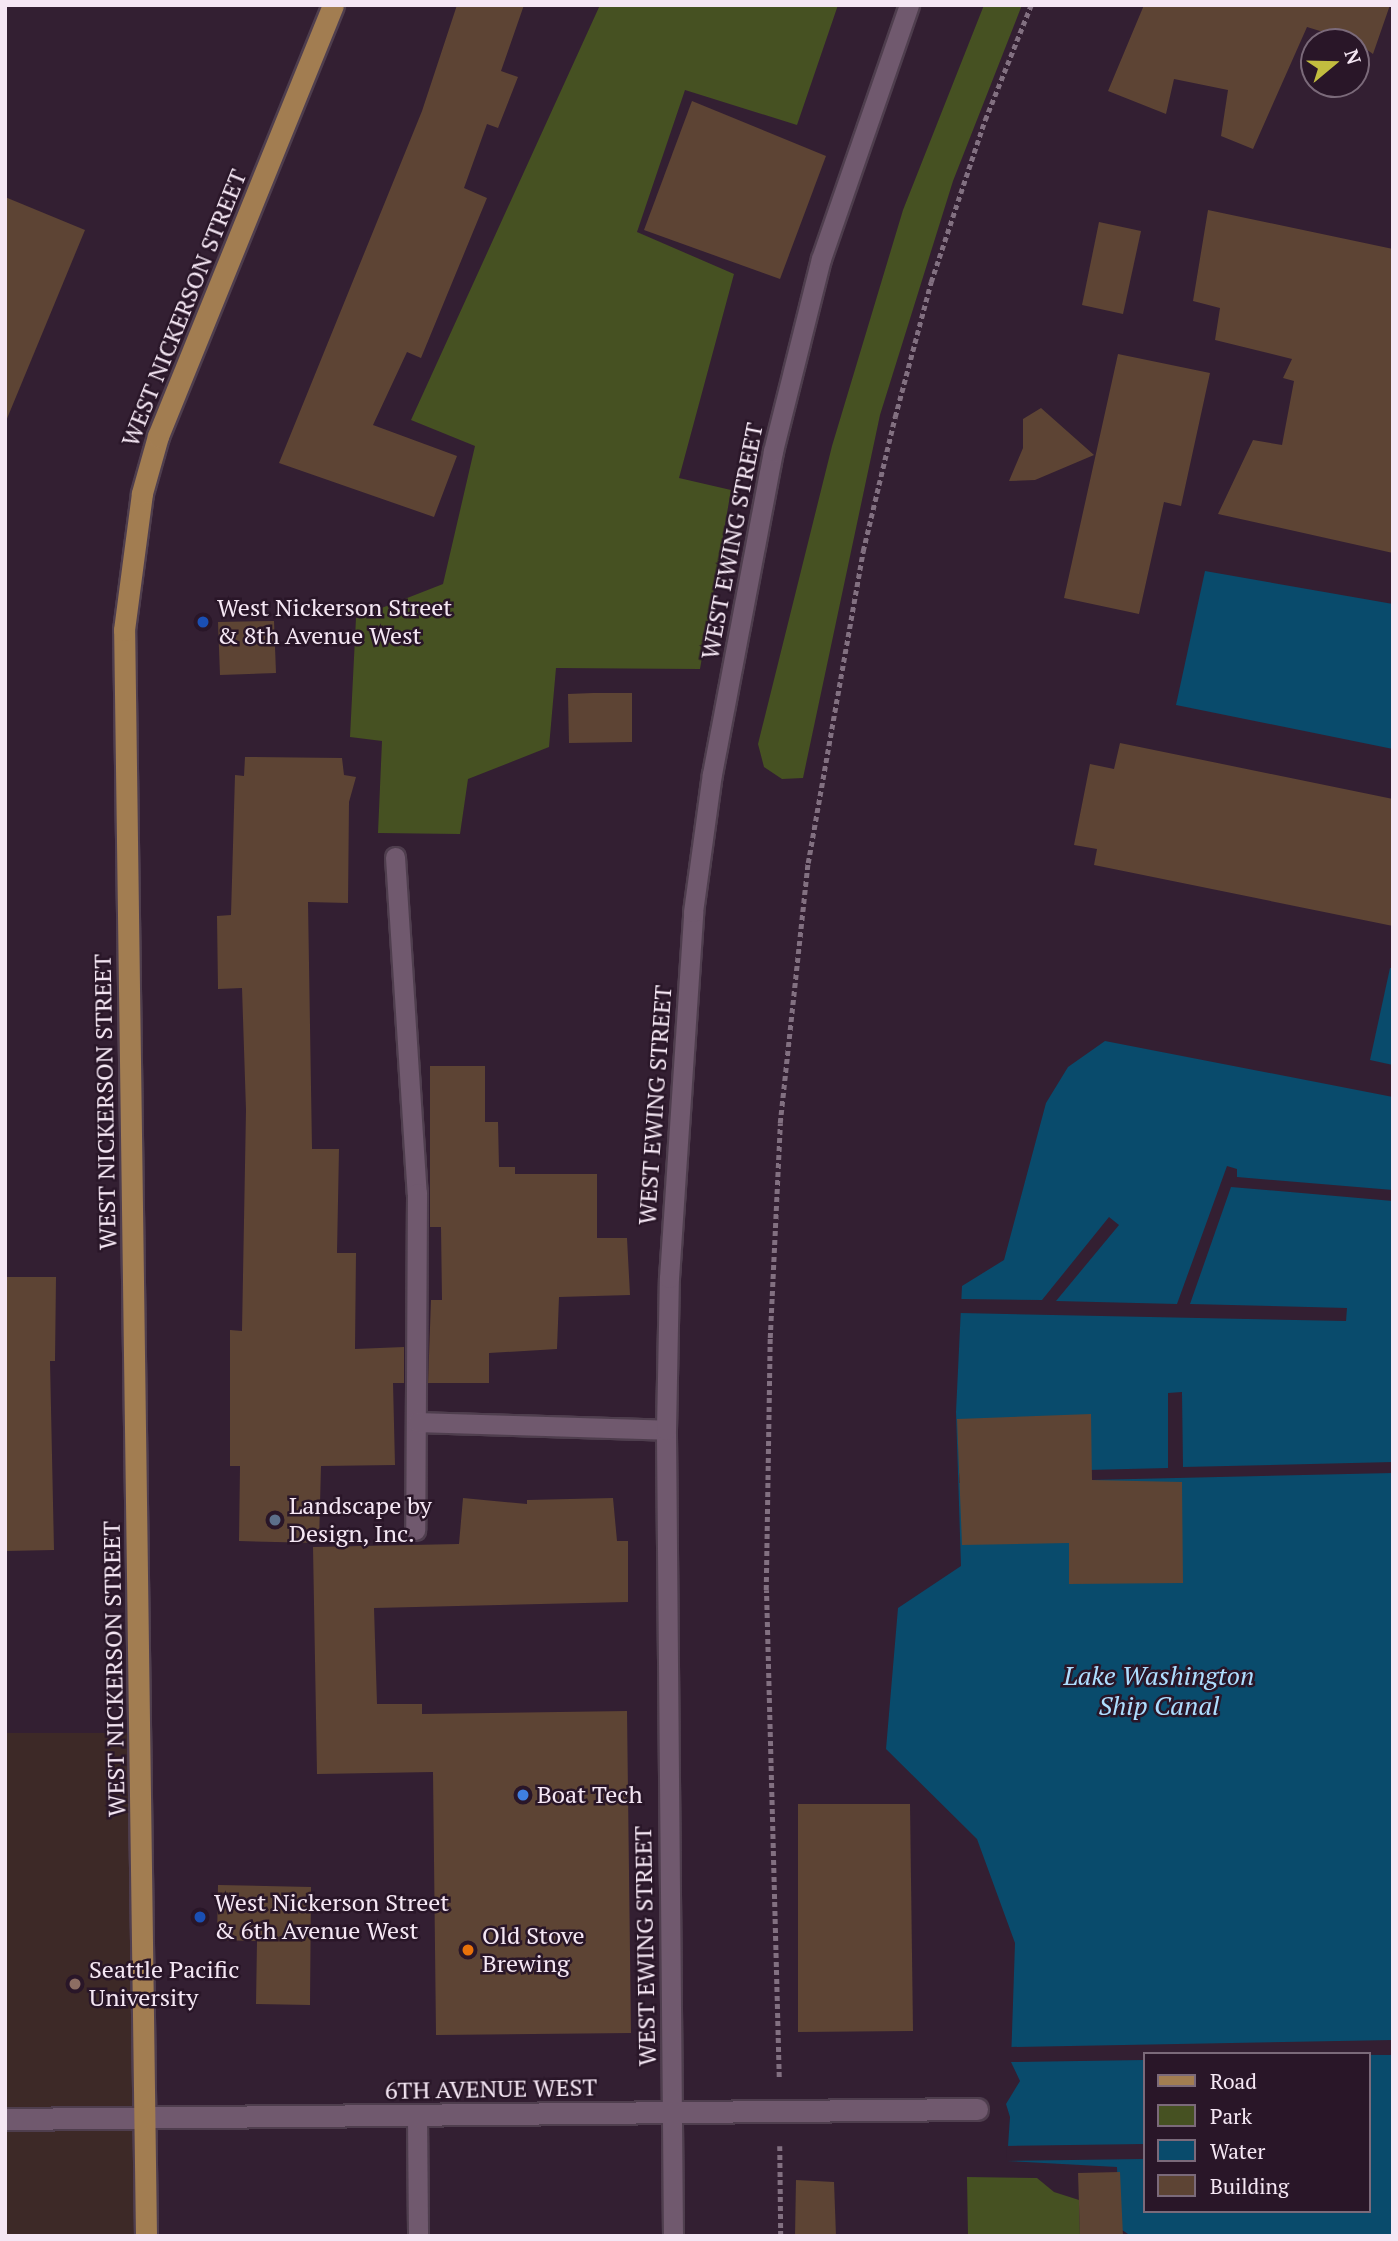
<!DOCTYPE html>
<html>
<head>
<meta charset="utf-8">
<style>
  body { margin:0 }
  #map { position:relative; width:1398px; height:2241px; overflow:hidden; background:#331f32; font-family:"PT Serif",serif }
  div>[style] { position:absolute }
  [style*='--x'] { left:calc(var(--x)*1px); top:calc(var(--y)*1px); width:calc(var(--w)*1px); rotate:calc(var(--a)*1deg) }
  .education>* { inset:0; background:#3d2927 }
  .green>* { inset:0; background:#465122 }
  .water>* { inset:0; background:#094b6c }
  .pier>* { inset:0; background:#331f32 }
  .building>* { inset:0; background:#5d4434 }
  .path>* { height:4.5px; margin-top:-2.25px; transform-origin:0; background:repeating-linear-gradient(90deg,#827081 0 5px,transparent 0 8.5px) }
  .roads { filter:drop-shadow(2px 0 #4f3e4e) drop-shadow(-2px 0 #4f3e4e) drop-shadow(0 2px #4f3e4e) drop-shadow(0 -2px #4f3e4e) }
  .service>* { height:19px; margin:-9.5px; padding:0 9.5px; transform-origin:9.5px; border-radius:9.5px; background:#70596e }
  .minor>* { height:21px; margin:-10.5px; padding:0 10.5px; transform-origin:10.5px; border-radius:10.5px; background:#70596e }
  .primary>* { height:21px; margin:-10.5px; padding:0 10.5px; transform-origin:10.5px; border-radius:10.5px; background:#a27d51 }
  .dots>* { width:19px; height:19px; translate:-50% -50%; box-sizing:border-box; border:4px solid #291628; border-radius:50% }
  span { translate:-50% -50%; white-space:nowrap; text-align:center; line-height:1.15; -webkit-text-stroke:5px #291628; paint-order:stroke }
  .street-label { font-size:24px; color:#f5e7f4 }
  .poi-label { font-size:24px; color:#f5e7f4 }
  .left { translate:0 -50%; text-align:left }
  .water-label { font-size:26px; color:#aedeff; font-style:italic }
  .frame { position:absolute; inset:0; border:7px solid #f5e7f4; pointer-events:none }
  .legend { position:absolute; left:1143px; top:2052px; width:228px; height:161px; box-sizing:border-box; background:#291628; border:2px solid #7b6a7a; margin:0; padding:9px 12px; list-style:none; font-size:21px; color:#f5e7f4 }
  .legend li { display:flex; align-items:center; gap:14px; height:35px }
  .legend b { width:35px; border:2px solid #7b6a7a }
  .north { position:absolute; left:1300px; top:28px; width:70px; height:70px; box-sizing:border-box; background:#291628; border:2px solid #7b6a7a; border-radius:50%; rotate:71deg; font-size:19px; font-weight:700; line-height:28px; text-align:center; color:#f5e7f4 }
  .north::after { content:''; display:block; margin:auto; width:24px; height:32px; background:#c2bd3f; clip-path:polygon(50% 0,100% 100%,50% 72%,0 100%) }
</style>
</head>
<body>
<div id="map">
  <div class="education">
    <i style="clip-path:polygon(5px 1733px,142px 1733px,147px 2236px,5px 2236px)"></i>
  </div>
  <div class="green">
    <i style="clip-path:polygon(600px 5px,838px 5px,797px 125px,685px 90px,637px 232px,734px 274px,679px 478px,731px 490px,700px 669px,556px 668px,549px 747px,468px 779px,460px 834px,378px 833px,382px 741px,350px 737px,356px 618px,443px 584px,475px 446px,411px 420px)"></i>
    <i style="clip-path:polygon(984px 5px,1022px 5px,953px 181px,880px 415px,803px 778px,782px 779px,764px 767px,758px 744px,832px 446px,903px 210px)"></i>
    <i style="clip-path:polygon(967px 2177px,1037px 2178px,1054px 2192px,1079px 2200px,1080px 2236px,968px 2236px)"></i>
  </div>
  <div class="water">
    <i style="clip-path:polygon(1205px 571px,1393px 604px,1393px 749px,1176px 705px)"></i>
    <i style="clip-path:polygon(1390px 968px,1393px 968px,1393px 1065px,1370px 1060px)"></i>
    <i style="clip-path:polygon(evenodd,1105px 1041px,1393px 1097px,1393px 2236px,1131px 2236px,1119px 2228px,1117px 2167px,1007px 2161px,1010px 2117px,1006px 2104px,1020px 2081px,1011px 2062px,1015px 1943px,977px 1839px,886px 1749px,898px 1608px,961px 1566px,956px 1412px,962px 1286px,1004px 1260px,1046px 1103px,1068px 1067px,1105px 1041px,1144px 2054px,1368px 2054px,1368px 2211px,1144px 2211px,1144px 2054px)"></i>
  </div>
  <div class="pier">
    <i style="clip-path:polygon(1227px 1166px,1237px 1169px,1237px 1177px,1393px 1190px,1393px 1201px,1231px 1187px,1190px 1304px,1347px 1308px,1346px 1321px,960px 1313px,960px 1299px,1042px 1300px,1109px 1217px,1119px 1225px,1056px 1301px,1177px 1304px)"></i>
    <i style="clip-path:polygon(1182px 1392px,1183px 1467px,1393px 1462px,1393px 1473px,959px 1483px,959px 1473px,1168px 1468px,1168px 1393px)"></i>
    <i style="clip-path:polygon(1393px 2040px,1393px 2055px,1144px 2054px,1144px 2060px,1011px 2062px,1011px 2047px)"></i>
    <i style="clip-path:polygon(1144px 2144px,1144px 2159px,1007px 2161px,1006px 2146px)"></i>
  </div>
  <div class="building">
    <i style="clip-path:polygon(457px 5px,524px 5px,501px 71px,518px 77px,498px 128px,487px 124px,464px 188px,487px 198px,421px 358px,407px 352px,373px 425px,457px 456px,434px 517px,279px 463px,422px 111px)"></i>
    <i style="clip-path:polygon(1144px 5px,1390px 5px,1373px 54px,1356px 42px,1307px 27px,1253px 149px,1221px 136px,1228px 90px,1174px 79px,1166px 114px,1108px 91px)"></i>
    <i style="clip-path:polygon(692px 101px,826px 156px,780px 279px,644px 230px)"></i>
    <i style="clip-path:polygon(5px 197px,85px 230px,6px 421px,5px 420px)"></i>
    <i style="clip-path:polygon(1208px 210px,1393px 249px,1393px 553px,1218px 514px,1253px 440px,1282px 445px,1294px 381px,1283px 378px,1292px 359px,1215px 340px,1220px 308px,1193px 301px)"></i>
    <i style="clip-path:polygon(1099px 222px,1141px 231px,1123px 314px,1082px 305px)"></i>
    <i style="clip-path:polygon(1118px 354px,1210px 373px,1181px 506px,1164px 502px,1139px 614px,1064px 598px)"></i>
    <i style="clip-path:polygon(1041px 408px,1094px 455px,1035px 480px,1009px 481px,1023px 448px,1023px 419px)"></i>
    <i style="clip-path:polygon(274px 621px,276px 673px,220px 675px,218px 622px)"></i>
    <i style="clip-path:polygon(593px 693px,632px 693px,632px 742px,569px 743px,568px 694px)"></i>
    <i style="clip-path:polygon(1120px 743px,1393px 799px,1393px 926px,1094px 865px,1097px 849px,1074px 845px,1090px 764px,1114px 769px)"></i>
    <i style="clip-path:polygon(245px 757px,342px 758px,344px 775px,356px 777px,349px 802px,348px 903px,308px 902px,312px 1149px,339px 1149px,337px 1253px,356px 1253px,355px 1349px,404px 1347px,404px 1383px,393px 1383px,395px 1465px,321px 1466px,319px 1543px,239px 1541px,240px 1466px,230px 1466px,230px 1330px,242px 1331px,246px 1110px,242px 988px,218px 989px,217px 916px,231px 915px,235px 775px,244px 776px)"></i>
    <i style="clip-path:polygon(430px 1066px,485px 1066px,485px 1122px,498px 1122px,499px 1167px,515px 1167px,515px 1174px,597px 1174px,597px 1238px,627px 1238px,630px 1295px,559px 1297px,557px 1349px,489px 1353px,489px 1383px,428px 1383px,431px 1300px,442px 1300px,441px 1227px,430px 1227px)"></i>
    <i style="clip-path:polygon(5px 1277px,56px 1277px,55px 1361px,50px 1361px,54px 1550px,5px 1551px)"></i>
    <i style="clip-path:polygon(1091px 1414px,1092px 1480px,1182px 1482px,1183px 1583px,1069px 1584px,1069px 1543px,962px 1545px,957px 1419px)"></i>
    <i style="clip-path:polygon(463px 1498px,527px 1504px,527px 1500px,613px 1498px,617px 1541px,628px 1541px,628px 1602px,374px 1608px,377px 1704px,422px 1704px,422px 1714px,627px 1711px,631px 2033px,436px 2035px,433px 1772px,317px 1774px,313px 1547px,459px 1544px)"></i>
    <i style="clip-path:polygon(798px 1804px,910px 1804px,913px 2031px,798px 2032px)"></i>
    <i style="clip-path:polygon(218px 1885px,311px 1887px,310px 2005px,256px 2004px,257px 1941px,217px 1940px)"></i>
    <i style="clip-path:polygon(1120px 2172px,1123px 2236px,1080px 2236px,1078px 2173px)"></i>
    <i style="clip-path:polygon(796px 2180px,834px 2182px,836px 2236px,795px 2236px)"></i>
  </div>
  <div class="path">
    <i style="--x:779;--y:2077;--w:487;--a:-91.5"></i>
    <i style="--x:766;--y:1590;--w:252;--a:-89.1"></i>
    <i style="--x:770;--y:1338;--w:215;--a:-87.3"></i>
    <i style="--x:780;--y:1123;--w:262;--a:-83.9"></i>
    <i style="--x:808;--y:863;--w:317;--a:-80"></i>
    <i style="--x:863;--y:551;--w:138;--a:-76.6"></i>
    <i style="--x:895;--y:417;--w:140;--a:-75.1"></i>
    <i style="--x:931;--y:282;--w:171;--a:-71.6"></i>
    <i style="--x:985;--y:120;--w:124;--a:-68.2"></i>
    <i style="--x:780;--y:2146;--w:90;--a:89.4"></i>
  </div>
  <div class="roads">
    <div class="service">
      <i style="--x:395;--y:857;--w:337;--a:86.3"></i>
      <i style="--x:417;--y:1193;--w:337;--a:90.3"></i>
      <i style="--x:417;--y:1422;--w:249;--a:1.8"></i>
      <i style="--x:417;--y:2117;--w:119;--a:89.5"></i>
      <i style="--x:673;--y:2236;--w:806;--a:-90.5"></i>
      <i style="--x:666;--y:1430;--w:152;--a:-88.9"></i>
      <i style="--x:669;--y:1278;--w:367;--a:-86.2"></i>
      <i style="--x:693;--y:912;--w:139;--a:-82.2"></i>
      <i style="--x:712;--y:774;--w:329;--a:-79.3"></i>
      <i style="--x:773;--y:451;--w:198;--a:-76"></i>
      <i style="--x:821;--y:259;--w:269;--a:-70.9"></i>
    </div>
    <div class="minor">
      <i style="--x:5;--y:2119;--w:972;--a:-0.59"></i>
    </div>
    <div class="primary">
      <i style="--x:146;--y:2236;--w:1606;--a:-90.78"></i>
      <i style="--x:124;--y:630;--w:138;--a:-82.5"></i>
      <i style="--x:142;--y:493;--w:59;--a:-74.3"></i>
      <i style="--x:158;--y:436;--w:465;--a:-67.9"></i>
    </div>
  </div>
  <div class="dots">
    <i style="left:203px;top:622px;background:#1a4fb4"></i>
    <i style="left:275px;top:1520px;background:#5c6f8a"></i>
    <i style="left:523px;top:1795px;background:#3f7fe0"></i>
    <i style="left:200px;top:1917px;background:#1a4fb4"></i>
    <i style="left:468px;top:1950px;background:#e8710a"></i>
    <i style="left:75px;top:1984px;background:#8d6e63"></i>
  </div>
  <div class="street-label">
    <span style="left:184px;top:308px;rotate:-68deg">WEST NICKERSON STREET</span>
    <span style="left:732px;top:541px;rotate:-79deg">WEST EWING STREET</span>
    <span style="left:105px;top:1102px;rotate:-91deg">WEST NICKERSON STREET</span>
    <span style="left:655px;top:1105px;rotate:-86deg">WEST EWING STREET</span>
    <span style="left:114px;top:1669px;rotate:-91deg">WEST NICKERSON STREET</span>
    <span style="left:645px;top:1946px;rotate:-91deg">WEST EWING STREET</span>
    <span style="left:491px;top:2089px;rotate:-1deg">6TH AVENUE WEST</span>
  </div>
  <div class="poi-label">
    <span class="left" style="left:217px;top:622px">West Nickerson Street<br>&amp; 8th Avenue West</span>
    <span class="left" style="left:289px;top:1520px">Landscape by<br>Design, Inc.</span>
    <span class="left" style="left:537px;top:1795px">Boat Tech</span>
    <span class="left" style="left:214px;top:1917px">West Nickerson Street<br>&amp; 6th Avenue West</span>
    <span class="left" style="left:482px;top:1950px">Old Stove<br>Brewing</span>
    <span class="left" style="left:89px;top:1984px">Seattle Pacific<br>University</span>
  </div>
  <div class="water-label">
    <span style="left:1159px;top:1691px">Lake Washington<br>Ship Canal</span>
  </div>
  <div class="frame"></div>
  <ul class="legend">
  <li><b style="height:9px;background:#a27d51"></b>Road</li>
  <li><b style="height:19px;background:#465122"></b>Park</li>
  <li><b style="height:19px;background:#094b6c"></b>Water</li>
  <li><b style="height:19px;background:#5d4434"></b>Building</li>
  </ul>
  <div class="north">N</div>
</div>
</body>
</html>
